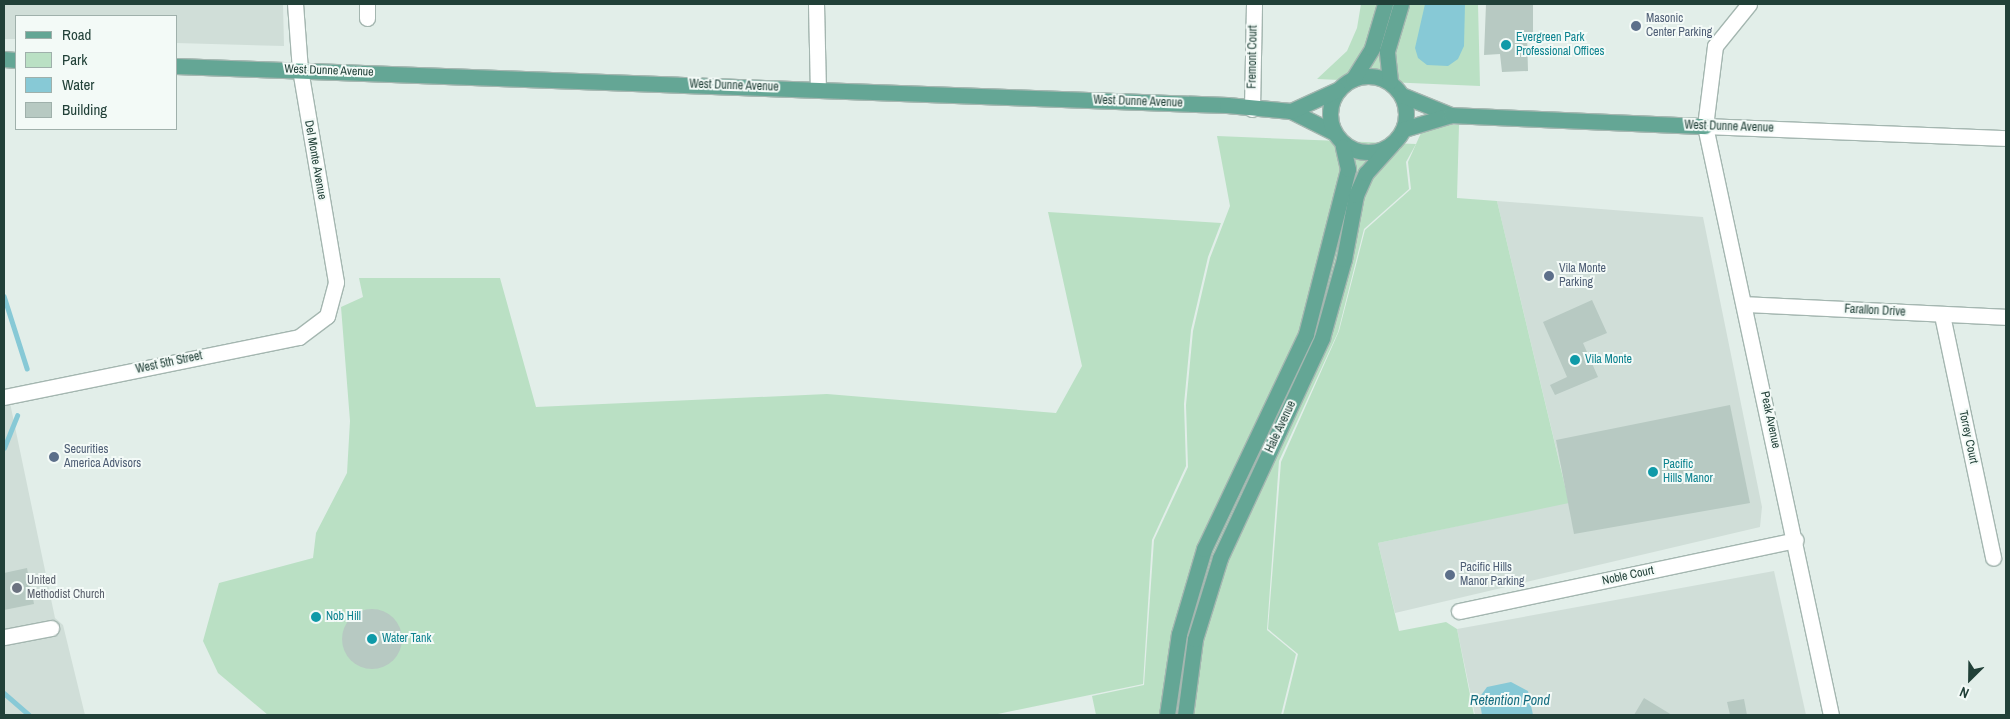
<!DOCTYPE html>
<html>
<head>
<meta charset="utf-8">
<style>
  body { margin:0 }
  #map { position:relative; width:2010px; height:719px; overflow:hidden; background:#e2eee9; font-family:"Archivo Narrow",sans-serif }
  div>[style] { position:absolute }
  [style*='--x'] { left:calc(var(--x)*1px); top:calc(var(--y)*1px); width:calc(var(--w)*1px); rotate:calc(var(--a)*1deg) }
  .built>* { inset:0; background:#d0ded8 }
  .green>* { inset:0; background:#bae0c4 }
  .water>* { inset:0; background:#87c9d6 }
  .stream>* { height:4.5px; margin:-2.25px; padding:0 2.25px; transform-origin:2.25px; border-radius:2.25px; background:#87c9d6 }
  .building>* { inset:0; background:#b7c9c2 }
  .round { border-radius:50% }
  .roads { filter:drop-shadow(1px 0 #a4b6b0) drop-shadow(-1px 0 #a4b6b0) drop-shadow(0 1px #a4b6b0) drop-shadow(0 -1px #a4b6b0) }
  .minor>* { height:15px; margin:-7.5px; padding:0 7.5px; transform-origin:7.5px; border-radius:7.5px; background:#fff }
  .major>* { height:15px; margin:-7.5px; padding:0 7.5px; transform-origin:7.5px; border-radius:7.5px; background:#64a695 }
  .major>.ring { margin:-7.5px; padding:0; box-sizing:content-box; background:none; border:15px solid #64a695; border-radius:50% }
  .dots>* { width:14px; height:14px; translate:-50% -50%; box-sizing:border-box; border:2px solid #f3faf7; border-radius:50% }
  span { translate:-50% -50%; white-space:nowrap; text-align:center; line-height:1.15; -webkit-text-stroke:4px #f3faf7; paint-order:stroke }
  .service-label { font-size:12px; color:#4e5e75 }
  .left { translate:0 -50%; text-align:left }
  .culture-label { font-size:12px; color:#0d838f }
  .street-label { font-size:12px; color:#214038 }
  .worship-label { font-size:12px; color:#5b616d }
  .water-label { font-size:14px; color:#166e81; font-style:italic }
  .frame { position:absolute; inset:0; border:5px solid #214038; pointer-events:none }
  .legend { position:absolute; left:15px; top:15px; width:162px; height:115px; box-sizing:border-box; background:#f3faf7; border:1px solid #9fb0ab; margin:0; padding:6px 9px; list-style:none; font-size:15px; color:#214038 }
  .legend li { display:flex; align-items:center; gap:10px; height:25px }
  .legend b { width:25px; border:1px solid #9fb0ab }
  .north { position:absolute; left:1945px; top:654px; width:50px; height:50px; -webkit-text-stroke:4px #f3faf7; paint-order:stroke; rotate:203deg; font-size:14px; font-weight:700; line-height:20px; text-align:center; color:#214038 }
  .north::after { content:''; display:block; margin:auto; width:18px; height:22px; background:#214038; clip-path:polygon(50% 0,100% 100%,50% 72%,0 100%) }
</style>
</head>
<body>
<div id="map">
  <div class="built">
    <i style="clip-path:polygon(4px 4px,283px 4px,284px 46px,176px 43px,176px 16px,16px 16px,16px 39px,4px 39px)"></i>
    <i style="clip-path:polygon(1497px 201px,1703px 217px,1762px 507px,1760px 527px,1395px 613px,1378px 543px,1569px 502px)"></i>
    <i style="clip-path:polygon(10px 403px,55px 618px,63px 625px,85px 715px,4px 715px,4px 404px)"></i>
    <i style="clip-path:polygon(1774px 571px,1806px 715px,1475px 715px,1457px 629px)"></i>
  </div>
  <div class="green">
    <i style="clip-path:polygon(1361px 4px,1478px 4px,1480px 86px,1317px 79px,1347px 51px,1357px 28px)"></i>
    <i style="clip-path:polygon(1425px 124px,1459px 125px,1457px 198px,1497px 201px,1569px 503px,1378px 543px,1399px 631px,1446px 622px,1457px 629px,1474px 715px,1283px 715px,1298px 654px,1268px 629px,1281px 462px,1339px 331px,1365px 230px,1411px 189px,1408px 162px)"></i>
    <i style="clip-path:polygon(1217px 136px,1416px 144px,1406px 162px,1409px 189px,1364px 229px,1338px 332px,1279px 461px,1267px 630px,1296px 654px,1281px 715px,1096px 715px,1092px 696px,1144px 685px,1154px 540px,1188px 467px,1186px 405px,1193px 331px,1210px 258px,1230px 206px)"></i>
    <i style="clip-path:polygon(1048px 212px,1221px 223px,1208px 257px,1191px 330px,1184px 404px,1186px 466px,1152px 540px,1143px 684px,993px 715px,268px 715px,218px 673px,203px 641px,219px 583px,313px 558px,316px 533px,347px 473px,350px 421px,341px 307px,363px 297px,359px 278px,500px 278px,536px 407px,827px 394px,1056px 413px,1082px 366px)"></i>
  </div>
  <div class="water">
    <i style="clip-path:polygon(1425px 4px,1465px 4px,1464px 46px,1458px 59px,1448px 66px,1427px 65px,1418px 58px,1415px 48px)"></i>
    <i style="clip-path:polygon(1511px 682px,1528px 691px,1533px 715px,1482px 715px,1479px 698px,1487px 687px)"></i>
  </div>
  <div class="stream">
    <i style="--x:4;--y:296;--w:76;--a:72.3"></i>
    <i style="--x:4;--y:448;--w:35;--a:-68"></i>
    <i style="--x:4;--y:693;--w:33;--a:41"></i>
  </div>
  <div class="building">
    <i style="clip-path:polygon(1486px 4px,1533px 4px,1533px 35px,1527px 35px,1528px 71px,1502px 72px,1500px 54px,1484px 55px)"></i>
    <i style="clip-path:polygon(1592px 300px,1607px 333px,1583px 343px,1598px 377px,1555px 395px,1550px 385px,1567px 377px,1543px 322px)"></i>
    <i style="clip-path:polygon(1730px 405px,1750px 503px,1574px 534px,1556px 440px)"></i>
    <i style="clip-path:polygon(27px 568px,34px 604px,4px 610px,4px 573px)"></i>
    <i class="round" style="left:342px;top:609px;width:60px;height:60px"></i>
    <i style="clip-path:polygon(1644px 698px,1672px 715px,1634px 715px)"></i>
    <i style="clip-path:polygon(1744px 699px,1747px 715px,1730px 715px,1727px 702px)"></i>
  </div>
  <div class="roads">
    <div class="minor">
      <i style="--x:367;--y:4;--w:14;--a:90"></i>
      <i style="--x:816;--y:4;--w:85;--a:88.7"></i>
      <i style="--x:1749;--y:4;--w:54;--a:129"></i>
      <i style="--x:1715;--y:46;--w:81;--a:97.1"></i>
      <i style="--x:1705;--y:126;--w:602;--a:77.93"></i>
      <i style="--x:1252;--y:109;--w:105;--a:-88.9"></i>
      <i style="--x:1705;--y:126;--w:301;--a:2.3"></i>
      <i style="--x:1744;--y:304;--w:262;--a:2.8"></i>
      <i style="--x:1942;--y:315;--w:248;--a:78.1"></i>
      <i style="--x:4;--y:397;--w:301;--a:-11.5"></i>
      <i style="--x:299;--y:337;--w:35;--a:-37"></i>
      <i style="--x:327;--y:316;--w:35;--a:-75"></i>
      <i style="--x:336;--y:282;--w:215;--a:-99.6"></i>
      <i style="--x:300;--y:70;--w:66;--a:-94.3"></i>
      <i style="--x:1459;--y:611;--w:344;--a:-11.9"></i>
      <i style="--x:4;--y:637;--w:48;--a:-10.8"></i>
    </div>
    <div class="major">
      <i style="--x:4;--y:59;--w:12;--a:5"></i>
      <i style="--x:176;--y:66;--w:1052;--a:2.13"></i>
      <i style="--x:1227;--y:105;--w:64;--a:5.4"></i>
      <i style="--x:1291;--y:111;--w:47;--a:26.6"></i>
      <i class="ring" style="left:1330px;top:76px;width:61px;height:61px"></i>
      <i style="--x:1353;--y:79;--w:36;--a:-58"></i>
      <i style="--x:1372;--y:48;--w:46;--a:-73.5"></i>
      <i style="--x:1390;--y:81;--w:30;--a:-96"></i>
      <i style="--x:1387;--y:51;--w:49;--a:-73.4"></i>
      <i style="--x:1404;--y:96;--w:51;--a:22"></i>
      <i style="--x:1291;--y:111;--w:51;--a:-24.5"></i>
      <i style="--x:1404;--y:129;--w:49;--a:-16.6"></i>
      <i style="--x:1451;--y:115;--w:254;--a:2.5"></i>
      <i style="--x:1167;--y:715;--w:82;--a:-81.6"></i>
      <i style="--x:1179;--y:634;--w:89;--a:-73.6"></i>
      <i style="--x:1204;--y:549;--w:238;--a:-64.6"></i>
      <i style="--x:1306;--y:334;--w:170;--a:-75.7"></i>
      <i style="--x:1348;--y:169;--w:23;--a:-103"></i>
      <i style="--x:1185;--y:715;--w:77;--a:-82.5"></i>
      <i style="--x:1195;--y:639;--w:85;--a:-72.8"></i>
      <i style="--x:1220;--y:558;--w:242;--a:-65.1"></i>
      <i style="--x:1322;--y:338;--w:82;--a:-74.4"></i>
      <i style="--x:1344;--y:259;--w:65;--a:-79.4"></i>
      <i style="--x:1356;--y:195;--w:24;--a:-66"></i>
      <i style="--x:1366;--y:173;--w:38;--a:-48"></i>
    </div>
  </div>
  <div class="dots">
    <i style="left:1636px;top:26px;background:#5c6f8a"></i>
    <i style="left:1506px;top:45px;background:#0f9aa8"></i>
    <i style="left:1549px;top:276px;background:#5c6f8a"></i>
    <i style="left:1575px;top:360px;background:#0f9aa8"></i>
    <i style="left:54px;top:457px;background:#5c6f8a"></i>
    <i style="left:1653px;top:472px;background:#0f9aa8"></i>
    <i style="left:1450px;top:575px;background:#5c6f8a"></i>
    <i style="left:17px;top:588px;background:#6b7280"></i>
    <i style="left:316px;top:617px;background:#0f9aa8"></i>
    <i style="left:372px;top:639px;background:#0f9aa8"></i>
  </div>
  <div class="service-label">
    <span class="left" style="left:1646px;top:26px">Masonic<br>Center Parking</span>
    <span class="left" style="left:1559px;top:276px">Vila Monte<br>Parking</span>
    <span class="left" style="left:64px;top:457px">Securities<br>America Advisors</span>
    <span class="left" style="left:1460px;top:575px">Pacific Hills<br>Manor Parking</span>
  </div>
  <div class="culture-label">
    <span class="left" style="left:1516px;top:45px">Evergreen Park<br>Professional Offices</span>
    <span class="left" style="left:1585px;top:360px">Vila Monte</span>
    <span class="left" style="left:1663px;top:472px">Pacific<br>Hills Manor</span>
    <span class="left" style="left:326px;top:617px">Nob Hill</span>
    <span class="left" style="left:382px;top:639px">Water Tank</span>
  </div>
  <div class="street-label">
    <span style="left:1253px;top:57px;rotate:-89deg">Fremont Court</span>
    <span style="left:329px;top:71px;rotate:2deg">West Dunne Avenue</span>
    <span style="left:734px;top:86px;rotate:2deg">West Dunne Avenue</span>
    <span style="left:1138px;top:102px;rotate:2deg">West Dunne Avenue</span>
    <span style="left:1729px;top:127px;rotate:2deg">West Dunne Avenue</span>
    <span style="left:315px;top:160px;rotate:80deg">Del Monte Avenue</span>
    <span style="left:1875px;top:311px;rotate:3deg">Farallon Drive</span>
    <span style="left:169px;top:363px;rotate:-12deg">West 5th Street</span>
    <span style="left:1770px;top:420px;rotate:78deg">Peak Avenue</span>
    <span style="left:1281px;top:427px;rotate:-65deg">Hale Avenue</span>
    <span style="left:1968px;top:437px;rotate:78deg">Torrey Court</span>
    <span style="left:1628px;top:576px;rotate:-12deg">Noble Court</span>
  </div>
  <div class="worship-label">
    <span class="left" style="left:27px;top:588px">United<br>Methodist Church</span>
  </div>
  <div class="water-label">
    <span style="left:1510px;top:700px">Retention Pond</span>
  </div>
  <div class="frame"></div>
  <ul class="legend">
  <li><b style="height:6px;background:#64a695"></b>Road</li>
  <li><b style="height:14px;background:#bae0c4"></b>Park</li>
  <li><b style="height:14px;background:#87c9d6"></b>Water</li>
  <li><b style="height:14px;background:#b7c9c2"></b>Building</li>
  </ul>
  <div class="north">N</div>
</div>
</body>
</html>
